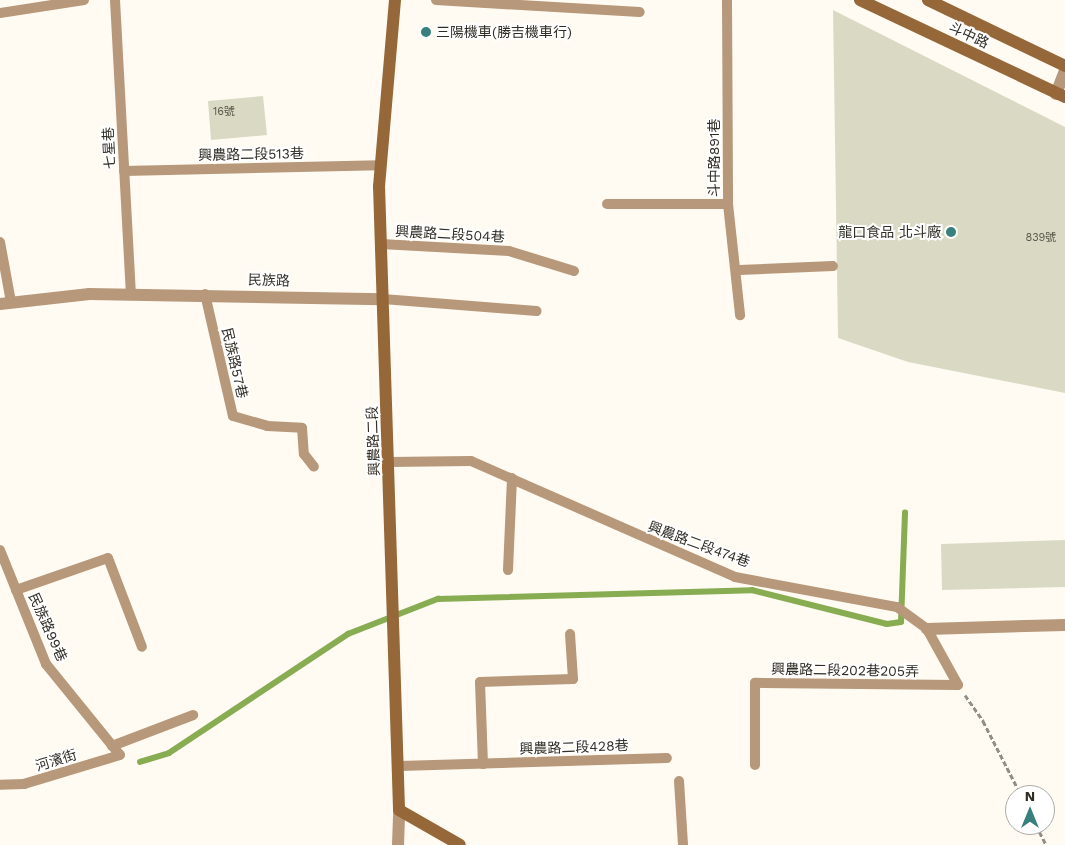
<!DOCTYPE html>
<html>
<head>
<meta charset="utf-8">
<style>
  body { margin:0 }
  #map { position:relative; width:1065px; height:845px; overflow:hidden; background:#fffbf2; font-family:"Work Sans","Noto Sans TC",sans-serif }
  div>[style] { position:absolute }
  [style*='--x'] { left:calc(var(--x)*1px); top:calc(var(--y)*1px); width:calc(var(--w)*1px); rotate:calc(var(--a)*1deg) }
  .stream>* { height:5.5px; margin:-2.75px; padding:0 2.75px; transform-origin:2.75px; border-radius:2.75px; background:#88ac52 }
  .building>* { inset:0; background:#dadac4 }
  .path>* { height:3px; margin-top:-1.5px; transform-origin:0; background:repeating-linear-gradient(90deg,#918d85 0 5px,transparent 0 7.5px) }
  .lane>* { height:10px; margin:-5px; padding:0 5px; transform-origin:5px; border-radius:5px; background:#b7987a }
  .street>* { height:12px; margin:-6px; padding:0 6px; transform-origin:6px; border-radius:6px; background:#b7987a }
  .secondary>* { height:12px; margin:-6px; padding:0 6px; transform-origin:6px; border-radius:6px; background:#956739 }
  .dots>* { width:14px; height:14px; translate:-50% -50%; box-sizing:border-box; border:2px solid #fff; border-radius:50% }
  span { translate:-50% -50%; white-space:nowrap; text-align:center; line-height:1.15; -webkit-text-stroke:4px #fff; paint-order:stroke }
  .number-label { font-size:11px; color:#5a584d }
  .number-label span { -webkit-text-stroke-width:0 }
  .poi-label { font-size:14px; color:#302d25 }
  .left { translate:0 -50%; text-align:left }
  .right { translate:-100% -50%; text-align:right }
  .street-label { font-size:14px; color:#302d25 }
  .north { position:absolute; left:1005px; top:785px; width:50px; height:50px; box-sizing:border-box; background:#fff; border:1px solid #acaba8; border-radius:50%; rotate:0deg; font-size:14px; font-weight:700; line-height:20px; text-align:center; color:#302d25 }
  .north::after { content:''; display:block; margin:auto; width:18px; height:22px; background:#38807c; clip-path:polygon(50% 0,100% 100%,50% 72%,0 100%) }
</style>
</head>
<body>
<div id="map">
  <div class="stream">
    <i style="--x:140;--y:762;--w:30;--a:-17"></i>
    <i style="--x:169;--y:753;--w:215;--a:-33.6"></i>
    <i style="--x:348;--y:634;--w:97;--a:-21.3"></i>
    <i style="--x:438;--y:599;--w:314;--a:-1.6"></i>
    <i style="--x:752;--y:590;--w:139;--a:14.1"></i>
    <i style="--x:887;--y:624;--w:14;--a:-8"></i>
    <i style="--x:901;--y:622;--w:109;--a:-87.9"></i>
  </div>
  <div class="building">
    <i style="clip-path:polygon(833px 10px,1065px 127px,1065px 393px,908px 362px,838px 338px)"></i>
    <i style="clip-path:polygon(263px 96px,267px 135px,211px 140px,208px 101px)"></i>
    <i style="clip-path:polygon(1065px 540px,1065px 587px,942px 590px,941px 544px)"></i>
  </div>
  <div class="path">
    <i style="--x:965;--y:695;--w:32;--a:55"></i>
    <i style="--x:983;--y:721;--w:83;--a:62.8"></i>
    <i style="--x:1036;--y:825;--w:22;--a:63"></i>
  </div>
  <div class="lane">
    <i style="--x:115;--y:0;--w:294;--a:86.9"></i>
    <i style="--x:436;--y:0;--w:204;--a:3.4"></i>
    <i style="--x:727;--y:0;--w:204;--a:89.7"></i>
    <i style="--x:728;--y:204;--w:112;--a:83.8"></i>
    <i style="--x:0;--y:13;--w:85;--a:-8.8"></i>
    <i style="--x:124;--y:171;--w:255;--a:-1.3"></i>
    <i style="--x:607;--y:204;--w:121;--a:0"></i>
    <i style="--x:0;--y:242;--w:61;--a:79.6"></i>
    <i style="--x:381;--y:244;--w:128;--a:3.1"></i>
    <i style="--x:509;--y:251;--w:68;--a:17.1"></i>
    <i style="--x:739;--y:270;--w:94;--a:-2.4"></i>
    <i style="--x:205;--y:294;--w:125;--a:77.1"></i>
    <i style="--x:233;--y:416;--w:35;--a:16"></i>
    <i style="--x:267;--y:426;--w:35;--a:3"></i>
    <i style="--x:302;--y:428;--w:26;--a:86"></i>
    <i style="--x:304;--y:454;--w:16;--a:52"></i>
    <i style="--x:383;--y:299;--w:154;--a:4.5"></i>
    <i style="--x:389;--y:462;--w:82;--a:-0.7"></i>
    <i style="--x:471;--y:461;--w:288;--a:23.7"></i>
    <i style="--x:735;--y:577;--w:165;--a:10.5"></i>
    <i style="--x:897;--y:607;--w:37;--a:36"></i>
    <i style="--x:927;--y:629;--w:64;--a:61"></i>
    <i style="--x:958;--y:685;--w:203;--a:-179.4"></i>
    <i style="--x:755;--y:683;--w:82;--a:90"></i>
    <i style="--x:0;--y:550;--w:123;--a:68"></i>
    <i style="--x:46;--y:664;--w:117;--a:50.9"></i>
    <i style="--x:120;--y:755;--w:100;--a:163.2"></i>
    <i style="--x:24;--y:784;--w:24;--a:178"></i>
    <i style="--x:508;--y:570;--w:92;--a:-87.5"></i>
    <i style="--x:16;--y:590;--w:97;--a:-19.2"></i>
    <i style="--x:108;--y:558;--w:95;--a:69.1"></i>
    <i style="--x:112;--y:746;--w:87;--a:-20.9"></i>
    <i style="--x:483;--y:764;--w:82;--a:-92.1"></i>
    <i style="--x:480;--y:682;--w:93;--a:-1.8"></i>
    <i style="--x:573;--y:679;--w:45;--a:-93.8"></i>
    <i style="--x:400;--y:766;--w:267;--a:-1.7"></i>
    <i style="--x:679;--y:781;--w:64;--a:86.4"></i>
  </div>
  <div class="street">
    <i style="--x:1056;--y:94;--w:25;--a:-69"></i>
    <i style="--x:0;--y:304;--w:90;--a:-6.4"></i>
    <i style="--x:89;--y:294;--w:294;--a:1"></i>
    <i style="--x:927;--y:629;--w:138;--a:-1.7"></i>
    <i style="--x:398;--y:845;--w:35;--a:-88"></i>
  </div>
  <div class="secondary">
    <i style="--x:395;--y:0;--w:187;--a:94.9"></i>
    <i style="--x:379;--y:186;--w:624;--a:88.16"></i>
    <i style="--x:399;--y:810;--w:70;--a:29.8"></i>
    <i style="--x:860;--y:0;--w:227;--a:25.3"></i>
    <i style="--x:928;--y:0;--w:152;--a:25.7"></i>
  </div>
  <div class="dots">
    <i style="left:426px;top:32px;background:#38807c"></i>
    <i style="left:951px;top:232px;background:#38807c"></i>
  </div>
  <div class="number-label">
    <span style="left:224px;top:112px">16號</span>
    <span style="left:1041px;top:238px">839號</span>
  </div>
  <div class="poi-label">
    <span class="left" style="left:436px;top:32px">三陽機車(勝吉機車行)</span>
    <span class="right" style="left:941px;top:232px">龍口食品 北斗廠</span>
  </div>
  <div class="street-label">
    <span style="left:969px;top:35px;rotate:25deg">斗中路</span>
    <span style="left:109px;top:148px;rotate:-93deg">七星巷</span>
    <span style="left:251px;top:154px;rotate:-1deg">興農路二段513巷</span>
    <span style="left:714px;top:158px;rotate:-90deg">斗中路891巷</span>
    <span style="left:450px;top:234px;rotate:3deg">興農路二段504巷</span>
    <span style="left:269px;top:280px;rotate:2deg">民族路</span>
    <span style="left:235px;top:363px;rotate:77deg">民族路57巷</span>
    <span style="left:373px;top:441px;rotate:-92deg">興農路二段</span>
    <span style="left:699px;top:544px;rotate:20deg">興農路二段474巷</span>
    <span style="left:48px;top:627px;rotate:66deg">民族路99巷</span>
    <span style="left:845px;top:670px;rotate:1deg">興農路二段202巷205弄</span>
    <span style="left:574px;top:747px;rotate:-2deg">興農路二段428巷</span>
    <span style="left:56px;top:760px;rotate:-17deg">河濱街</span>
  </div>
  <div class="north">N</div>
</div>
</body>
</html>
